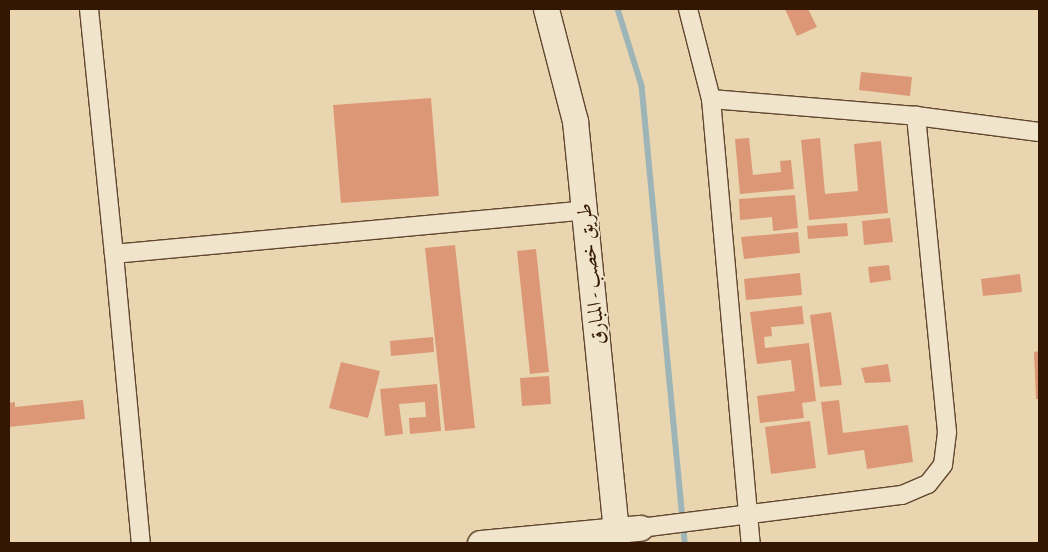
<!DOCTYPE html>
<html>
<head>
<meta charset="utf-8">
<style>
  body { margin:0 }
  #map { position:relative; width:1048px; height:552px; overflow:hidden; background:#ead5b1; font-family:"EB Garamond",Amiri,serif }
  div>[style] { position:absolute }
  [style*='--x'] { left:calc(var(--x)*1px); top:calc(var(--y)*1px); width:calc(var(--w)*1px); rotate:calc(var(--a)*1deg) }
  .stream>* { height:5.5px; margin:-2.75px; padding:0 2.75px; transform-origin:2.75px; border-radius:2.75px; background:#9eb5b8 }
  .building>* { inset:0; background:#dc9876 }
  .roads { filter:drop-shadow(1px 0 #61462e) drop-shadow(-1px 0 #61462e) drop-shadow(0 1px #61462e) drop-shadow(0 -1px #61462e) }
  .street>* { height:18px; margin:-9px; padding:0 9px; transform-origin:9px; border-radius:9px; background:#f1e4cc }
  .secondary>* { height:25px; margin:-12.5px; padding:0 12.5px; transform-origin:12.5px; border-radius:12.5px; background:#f1e4cc }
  span { translate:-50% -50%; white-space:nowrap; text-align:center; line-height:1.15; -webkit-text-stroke:4px #f1e4cc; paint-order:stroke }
  .street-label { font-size:20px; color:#331702 }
  .frame { position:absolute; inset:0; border:10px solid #331702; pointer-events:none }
</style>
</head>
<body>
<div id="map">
  <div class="stream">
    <i style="--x:618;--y:9;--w:81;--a:72.7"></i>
    <i style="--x:642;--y:86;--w:459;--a:84.6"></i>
  </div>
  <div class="building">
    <i style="clip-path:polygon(785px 9px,808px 9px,817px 27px,797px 36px)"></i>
    <i style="clip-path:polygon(861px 72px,912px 77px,910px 96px,859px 90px)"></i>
    <i style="clip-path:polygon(431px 98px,439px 196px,341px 203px,333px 105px)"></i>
    <i style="clip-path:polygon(749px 138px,753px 175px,781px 172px,780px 161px,791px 160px,794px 189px,740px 194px,735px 139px)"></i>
    <i style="clip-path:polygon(820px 138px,825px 194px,858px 191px,854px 144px,881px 141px,888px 213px,809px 220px,801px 140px)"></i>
    <i style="clip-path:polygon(795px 195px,798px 228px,773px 231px,772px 217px,740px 220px,739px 199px)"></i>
    <i style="clip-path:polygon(890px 218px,893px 242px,864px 245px,862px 221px)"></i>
    <i style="clip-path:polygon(847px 223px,848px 236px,808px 239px,807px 226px)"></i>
    <i style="clip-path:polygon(798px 232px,800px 253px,744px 259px,741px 237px)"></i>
    <i style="clip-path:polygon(455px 245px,475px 428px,445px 431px,425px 248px)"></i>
    <i style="clip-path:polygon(536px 249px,549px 372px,530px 374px,517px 251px)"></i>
    <i style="clip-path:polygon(889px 265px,891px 280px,870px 283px,868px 267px)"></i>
    <i style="clip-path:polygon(800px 273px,802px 295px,746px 300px,744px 279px)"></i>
    <i style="clip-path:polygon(1020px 274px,1022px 292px,983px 296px,981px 279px)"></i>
    <i style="clip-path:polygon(802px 306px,804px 324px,771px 327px,772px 336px,764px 337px,765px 348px,809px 343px,816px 401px,802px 403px,804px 418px,760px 423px,757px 396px,795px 391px,791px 360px,757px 364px,750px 312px)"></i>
    <i style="clip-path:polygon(831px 312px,842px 385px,820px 387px,810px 315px)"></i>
    <i style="clip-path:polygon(433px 337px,434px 352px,391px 356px,390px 341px)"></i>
    <i style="clip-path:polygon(1039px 351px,1039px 399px,1036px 399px,1034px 352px)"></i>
    <i style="clip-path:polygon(341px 362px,380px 371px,368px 418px,329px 408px)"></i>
    <i style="clip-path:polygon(888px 364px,891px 382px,865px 383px,861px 368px)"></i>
    <i style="clip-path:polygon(549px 376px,551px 404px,522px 406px,520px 378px)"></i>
    <i style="clip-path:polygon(437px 384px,441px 431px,410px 434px,409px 418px,426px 417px,425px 402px,399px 404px,403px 434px,385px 436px,380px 389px)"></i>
    <i style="clip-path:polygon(83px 400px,85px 419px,9px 427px,9px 403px,15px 402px,15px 407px)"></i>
    <i style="clip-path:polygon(839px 400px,843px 433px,908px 425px,913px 462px,867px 469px,864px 450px,828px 455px,821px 402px)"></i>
    <i style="clip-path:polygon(810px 421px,816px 468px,771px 474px,765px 427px)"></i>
  </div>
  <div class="roads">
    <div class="street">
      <i style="--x:89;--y:9;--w:246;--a:84.2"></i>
      <i style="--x:114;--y:254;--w:473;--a:-5.3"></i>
      <i style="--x:688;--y:9;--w:93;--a:75.7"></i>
      <i style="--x:711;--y:99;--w:446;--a:84.9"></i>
      <i style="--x:711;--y:99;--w:206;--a:4.7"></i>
      <i style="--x:916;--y:116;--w:124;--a:7.4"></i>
      <i style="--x:114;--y:254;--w:290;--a:84.7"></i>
      <i style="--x:640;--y:528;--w:264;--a:-7.2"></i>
      <i style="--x:902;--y:495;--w:28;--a:-23"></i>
      <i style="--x:928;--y:484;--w:24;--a:-52"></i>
      <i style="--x:943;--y:465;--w:33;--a:-83"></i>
      <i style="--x:947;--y:432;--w:318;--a:-95.6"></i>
    </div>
    <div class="secondary">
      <i style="--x:546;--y:9;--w:116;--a:75.5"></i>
      <i style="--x:575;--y:121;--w:424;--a:84.3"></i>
      <i style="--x:480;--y:543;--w:161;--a:-5.4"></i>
    </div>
  </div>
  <div class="street-label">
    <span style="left:591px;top:274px;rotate:-96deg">طريق خصب - المبارق</span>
  </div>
  <div class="frame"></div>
</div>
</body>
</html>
